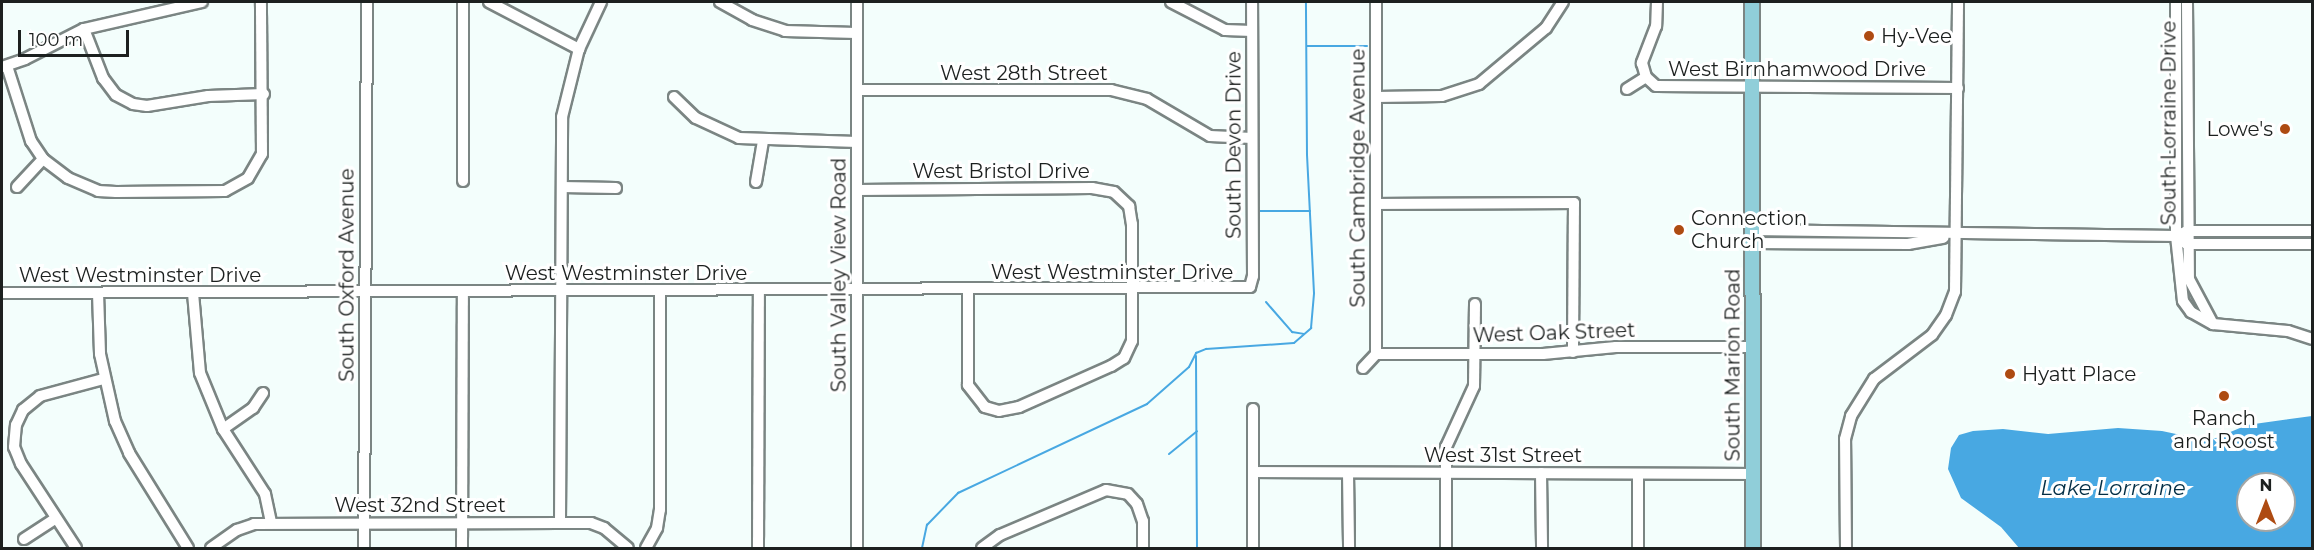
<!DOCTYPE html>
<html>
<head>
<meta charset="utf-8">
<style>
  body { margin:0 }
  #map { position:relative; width:2314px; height:550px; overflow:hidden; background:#f3fefc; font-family:Montserrat,sans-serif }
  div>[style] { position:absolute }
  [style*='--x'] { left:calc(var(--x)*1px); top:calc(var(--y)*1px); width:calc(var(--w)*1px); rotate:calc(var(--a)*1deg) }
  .water>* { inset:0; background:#48a8e2 }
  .stream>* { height:2px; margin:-1px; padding:0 1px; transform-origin:1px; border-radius:1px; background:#48a8e2 }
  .roads { filter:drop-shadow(2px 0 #7b8583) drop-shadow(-2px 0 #7b8583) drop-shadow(0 2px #7b8583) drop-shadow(0 -2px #7b8583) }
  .minor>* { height:10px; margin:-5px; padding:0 5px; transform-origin:5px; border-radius:5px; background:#fff }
  .major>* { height:14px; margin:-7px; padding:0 7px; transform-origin:7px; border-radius:7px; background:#90ced9 }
  .dots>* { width:16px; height:16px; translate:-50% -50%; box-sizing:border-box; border:3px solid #fff; border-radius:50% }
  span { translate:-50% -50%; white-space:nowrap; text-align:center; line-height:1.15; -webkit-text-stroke:6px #fff; paint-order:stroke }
  .poi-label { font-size:20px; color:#1c201f }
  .left { translate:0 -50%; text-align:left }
  .right { translate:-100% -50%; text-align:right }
  .street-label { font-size:20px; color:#1c201f }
  .water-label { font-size:21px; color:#032e45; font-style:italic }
  .frame { position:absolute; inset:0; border:3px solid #1c201f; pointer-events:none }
  .north { position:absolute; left:2236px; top:472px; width:60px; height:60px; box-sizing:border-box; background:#fff; border:2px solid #a4a6a5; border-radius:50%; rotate:0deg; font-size:16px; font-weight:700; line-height:24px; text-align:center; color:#1c201f }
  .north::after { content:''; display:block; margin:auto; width:21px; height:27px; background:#ae4b12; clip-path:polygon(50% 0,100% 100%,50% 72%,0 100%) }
  .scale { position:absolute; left:18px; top:30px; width:111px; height:27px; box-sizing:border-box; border:3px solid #1c201f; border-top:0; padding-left:8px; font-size:18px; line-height:21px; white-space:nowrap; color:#1c201f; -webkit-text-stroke:4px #fff; paint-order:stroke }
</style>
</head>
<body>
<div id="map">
  <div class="water">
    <i style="clip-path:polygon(evenodd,2312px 416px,2312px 548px,2019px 548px,2001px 527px,1961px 498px,1948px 469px,1951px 448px,1959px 435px,1973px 431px,2003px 429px,2048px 434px,2118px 428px,2162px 431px,2209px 441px,2247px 425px,2312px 416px,2248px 484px,2284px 484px,2284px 520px,2248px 520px,2248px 484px)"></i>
  </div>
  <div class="stream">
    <i style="--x:1307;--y:46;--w:60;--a:0"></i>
    <i style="--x:1260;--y:211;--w:50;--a:0"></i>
    <i style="--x:1266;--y:302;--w:40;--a:49"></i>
    <i style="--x:1292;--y:332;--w:12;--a:9"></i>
    <i style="--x:1196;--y:356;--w:192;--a:89.7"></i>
    <i style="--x:1169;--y:454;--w:36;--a:-39"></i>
    <i style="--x:922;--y:548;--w:24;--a:-78"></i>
    <i style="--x:927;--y:525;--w:45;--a:-45.9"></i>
    <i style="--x:958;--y:493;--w:209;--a:-25.2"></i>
    <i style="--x:1147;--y:404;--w:56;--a:-41.4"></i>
    <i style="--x:1189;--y:367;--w:16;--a:-63"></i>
    <i style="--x:1196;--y:353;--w:11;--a:-22"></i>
    <i style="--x:1206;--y:349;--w:88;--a:-3.9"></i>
    <i style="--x:1294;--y:343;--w:23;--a:-41"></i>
    <i style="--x:1311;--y:328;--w:35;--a:-85"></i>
    <i style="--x:1314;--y:293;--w:139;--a:-92.9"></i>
    <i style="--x:1307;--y:154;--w:152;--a:-90.4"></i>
  </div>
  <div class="roads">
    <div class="minor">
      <i style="--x:463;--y:2;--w:179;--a:90"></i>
      <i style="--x:489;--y:2;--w:102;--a:27.6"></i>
      <i style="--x:720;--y:2;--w:37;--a:29"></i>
      <i style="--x:752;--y:20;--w:35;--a:18"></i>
      <i style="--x:785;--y:31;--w:71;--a:1.6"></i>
      <i style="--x:857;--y:2;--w:546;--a:90"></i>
      <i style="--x:1171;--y:2;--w:61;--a:27.4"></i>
      <i style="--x:1225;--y:30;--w:27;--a:2"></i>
      <i style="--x:1376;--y:2;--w:352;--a:90"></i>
      <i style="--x:1657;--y:2;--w:24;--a:92"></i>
      <i style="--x:1656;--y:26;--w:40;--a:111"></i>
      <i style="--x:1642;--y:63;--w:15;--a:74"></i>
      <i style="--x:1646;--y:77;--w:13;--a:42"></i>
      <i style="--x:1656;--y:86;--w:302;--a:0.4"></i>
      <i style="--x:2176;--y:2;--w:234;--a:90"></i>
      <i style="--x:2176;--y:236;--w:65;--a:83.9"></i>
      <i style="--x:2183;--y:301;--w:14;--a:54"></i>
      <i style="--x:2191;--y:312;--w:25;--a:29"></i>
      <i style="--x:2213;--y:324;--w:75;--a:5.3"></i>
      <i style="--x:2288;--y:331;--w:25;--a:18"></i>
      <i style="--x:2187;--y:2;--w:277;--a:89.6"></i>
      <i style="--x:2189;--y:279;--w:51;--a:61.9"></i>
      <i style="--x:84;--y:29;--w:53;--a:68.8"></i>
      <i style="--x:103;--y:78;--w:21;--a:53"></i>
      <i style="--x:116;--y:95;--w:19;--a:28"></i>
      <i style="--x:133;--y:104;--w:14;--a:8"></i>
      <i style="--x:147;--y:106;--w:62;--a:-9.3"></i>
      <i style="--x:208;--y:96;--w:56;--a:-2"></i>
      <i style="--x:7;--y:66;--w:79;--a:72.3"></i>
      <i style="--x:31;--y:141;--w:22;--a:56"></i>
      <i style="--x:43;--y:159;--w:31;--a:37"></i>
      <i style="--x:68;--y:178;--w:33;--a:23"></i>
      <i style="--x:98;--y:191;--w:18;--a:3"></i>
      <i style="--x:116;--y:192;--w:109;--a:-0.5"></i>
      <i style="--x:225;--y:191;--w:26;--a:-29"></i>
      <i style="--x:248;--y:178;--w:28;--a:-60"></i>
      <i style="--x:262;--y:154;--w:152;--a:-90.4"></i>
      <i style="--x:2;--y:67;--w:24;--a:-19"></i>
      <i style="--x:25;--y:59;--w:66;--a:-27"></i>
      <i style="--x:84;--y:29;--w:121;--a:-12.9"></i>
      <i style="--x:1627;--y:89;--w:22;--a:-32"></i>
      <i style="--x:857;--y:90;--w:254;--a:0"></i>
      <i style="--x:1111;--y:90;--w:37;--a:14"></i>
      <i style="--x:1147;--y:99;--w:73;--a:30.4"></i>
      <i style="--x:1210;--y:136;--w:42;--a:2.7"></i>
      <i style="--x:674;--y:97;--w:30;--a:44"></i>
      <i style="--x:696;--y:118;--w:47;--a:24.9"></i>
      <i style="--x:739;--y:138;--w:118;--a:1.9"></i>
      <i style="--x:1376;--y:97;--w:66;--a:-0.9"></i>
      <i style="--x:1442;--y:96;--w:39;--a:-18"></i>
      <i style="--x:1479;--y:84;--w:87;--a:-39.9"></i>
      <i style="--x:1546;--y:28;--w:31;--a:-57"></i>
      <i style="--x:756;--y:182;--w:42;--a:-80.3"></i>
      <i style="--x:17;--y:187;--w:38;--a:-47"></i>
      <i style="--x:562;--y:187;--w:54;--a:1.1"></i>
      <i style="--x:857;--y:190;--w:235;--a:-0.5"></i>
      <i style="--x:1092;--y:188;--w:22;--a:10"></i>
      <i style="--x:1114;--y:192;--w:21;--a:43"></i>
      <i style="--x:1129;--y:206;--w:18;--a:81"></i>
      <i style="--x:1132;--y:224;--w:117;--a:90"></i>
      <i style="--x:1132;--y:341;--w:19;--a:115"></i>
      <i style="--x:1124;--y:358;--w:15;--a:148"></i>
      <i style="--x:1111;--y:366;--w:101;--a:156"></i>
      <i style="--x:1019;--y:407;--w:20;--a:169"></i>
      <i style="--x:999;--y:411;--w:15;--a:-164"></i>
      <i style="--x:985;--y:407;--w:28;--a:-128"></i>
      <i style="--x:968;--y:385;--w:94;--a:-90"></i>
      <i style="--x:1376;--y:204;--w:198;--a:-0.3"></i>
      <i style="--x:1574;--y:203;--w:149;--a:90.4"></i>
      <i style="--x:1752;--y:230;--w:424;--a:0.8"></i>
      <i style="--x:2176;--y:236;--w:12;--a:-24"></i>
      <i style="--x:2187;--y:231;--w:125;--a:0"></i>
      <i style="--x:2182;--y:241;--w:6;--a:31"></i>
      <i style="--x:2187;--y:244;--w:125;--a:0"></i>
      <i style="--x:1752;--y:243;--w:156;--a:0.4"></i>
      <i style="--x:1908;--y:244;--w:36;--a:-10"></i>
      <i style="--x:1250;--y:287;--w:11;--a:-75"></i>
      <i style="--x:1253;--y:276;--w:274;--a:-90.2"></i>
      <i style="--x:2;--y:293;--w:1248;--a:-0.28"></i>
      <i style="--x:98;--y:293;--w:61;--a:88.1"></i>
      <i style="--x:100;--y:354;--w:69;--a:77.4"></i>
      <i style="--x:115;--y:421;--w:35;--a:66"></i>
      <i style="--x:129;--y:453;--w:112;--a:58.2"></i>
      <i style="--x:193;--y:293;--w:80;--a:85"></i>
      <i style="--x:200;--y:373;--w:61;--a:67.7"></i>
      <i style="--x:223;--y:429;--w:77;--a:57.1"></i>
      <i style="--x:265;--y:494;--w:30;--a:78"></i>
      <i style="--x:1363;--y:368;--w:19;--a:-47"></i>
      <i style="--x:1376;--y:354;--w:167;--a:0"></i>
      <i style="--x:1543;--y:354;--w:73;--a:-5.5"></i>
      <i style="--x:1616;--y:347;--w:137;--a:0"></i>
      <i style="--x:1253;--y:409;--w:139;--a:90"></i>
      <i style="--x:223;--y:429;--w:37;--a:-35"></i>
      <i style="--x:253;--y:408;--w:18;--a:-56"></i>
      <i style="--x:1253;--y:472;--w:500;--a:0.23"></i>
      <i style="--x:1348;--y:473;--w:75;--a:89.2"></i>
      <i style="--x:1541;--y:473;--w:75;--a:89.2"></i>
      <i style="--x:1638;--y:474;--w:74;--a:90"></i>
      <i style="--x:560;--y:523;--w:406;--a:-89.7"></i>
      <i style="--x:562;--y:117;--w:70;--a:-76"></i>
      <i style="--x:579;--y:49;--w:52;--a:-64.9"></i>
      <i style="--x:24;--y:539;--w:38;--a:-33"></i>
      <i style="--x:76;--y:548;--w:100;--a:-123.2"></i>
      <i style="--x:21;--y:464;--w:18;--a:-112"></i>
      <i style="--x:14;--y:447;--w:22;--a:-85"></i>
      <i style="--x:16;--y:425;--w:17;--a:-65"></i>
      <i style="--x:23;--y:410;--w:22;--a:-39"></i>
      <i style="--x:40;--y:396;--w:65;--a:-15.1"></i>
      <i style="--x:211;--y:548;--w:32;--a:-35"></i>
      <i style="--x:237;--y:530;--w:18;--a:-19"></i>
      <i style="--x:254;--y:524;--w:306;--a:-0.2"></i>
      <i style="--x:560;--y:523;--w:31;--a:0"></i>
      <i style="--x:591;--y:523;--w:14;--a:21"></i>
      <i style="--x:604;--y:528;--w:31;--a:40"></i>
      <i style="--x:364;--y:548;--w:546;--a:-89.69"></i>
      <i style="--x:462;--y:548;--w:256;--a:-89.8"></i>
      <i style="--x:646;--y:548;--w:23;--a:-61"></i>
      <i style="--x:657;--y:528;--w:18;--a:-81"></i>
      <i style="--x:660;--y:510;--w:219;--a:-90"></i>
      <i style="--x:758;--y:548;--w:257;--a:-89.8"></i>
      <i style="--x:982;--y:548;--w:22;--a:-36"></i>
      <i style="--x:1000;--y:535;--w:115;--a:-23"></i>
      <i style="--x:1106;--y:490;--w:22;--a:10"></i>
      <i style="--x:1128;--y:494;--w:13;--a:48"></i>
      <i style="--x:1137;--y:504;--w:18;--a:71"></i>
      <i style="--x:1143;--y:521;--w:27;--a:90"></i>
      <i style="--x:1446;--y:548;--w:101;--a:-90"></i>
      <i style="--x:1446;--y:447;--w:67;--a:-65.3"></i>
      <i style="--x:1474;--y:386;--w:82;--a:-89.3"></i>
      <i style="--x:1846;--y:548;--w:109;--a:-90.5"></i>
      <i style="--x:1845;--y:439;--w:24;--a:-75"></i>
      <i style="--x:1851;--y:416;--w:44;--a:-58.1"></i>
      <i style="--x:1874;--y:379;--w:73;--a:-37.2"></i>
      <i style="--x:1932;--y:335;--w:24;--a:-55"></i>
      <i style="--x:1946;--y:315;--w:25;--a:-69"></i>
      <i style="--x:1955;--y:292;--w:290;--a:-89.4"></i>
    </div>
    <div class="major">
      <i style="--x:1752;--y:2;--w:546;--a:89.9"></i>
    </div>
  </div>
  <div class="dots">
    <i style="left:1869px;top:36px;background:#ae4b12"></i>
    <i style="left:2285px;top:129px;background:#ae4b12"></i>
    <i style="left:1679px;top:230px;background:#ae4b12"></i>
    <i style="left:2010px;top:374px;background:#ae4b12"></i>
    <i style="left:2224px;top:396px;background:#ae4b12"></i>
  </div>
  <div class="poi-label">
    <span class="left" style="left:1881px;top:36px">Hy-Vee</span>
    <span class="right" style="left:2273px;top:129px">Lowe's</span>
    <span class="left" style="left:1691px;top:230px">Connection<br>Church</span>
    <span class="left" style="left:2022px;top:374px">Hyatt Place</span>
    <span style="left:2224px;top:430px">Ranch<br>and Roost</span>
  </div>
  <div class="street-label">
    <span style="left:1797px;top:69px">West Birnhamwood Drive</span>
    <span style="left:1024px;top:73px">West 28th Street</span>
    <span style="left:2169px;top:123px;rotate:-90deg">South Lorraine Drive</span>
    <span style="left:1234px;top:145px;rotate:-90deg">South Devon Drive</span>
    <span style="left:1001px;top:171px">West Bristol Drive</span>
    <span style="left:1358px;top:178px;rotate:-90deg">South Cambridge Avenue</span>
    <span style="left:1112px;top:272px">West Westminster Drive</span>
    <span style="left:626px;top:273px">West Westminster Drive</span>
    <span style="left:140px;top:275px">West Westminster Drive</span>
    <span style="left:347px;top:275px;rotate:-90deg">South Oxford Avenue</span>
    <span style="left:839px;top:275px;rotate:-90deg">South Valley View Road</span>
    <span style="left:1554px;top:333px;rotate:-2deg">West Oak Street</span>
    <span style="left:1733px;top:365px;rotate:-90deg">South Marion Road</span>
    <span style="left:1503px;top:455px">West 31st Street</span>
    <span style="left:420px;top:505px">West 32nd Street</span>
  </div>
  <div class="water-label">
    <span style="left:2113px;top:488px">Lake Lorraine</span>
  </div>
  <div class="frame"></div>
  <div class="north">N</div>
  <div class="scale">100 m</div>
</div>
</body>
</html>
